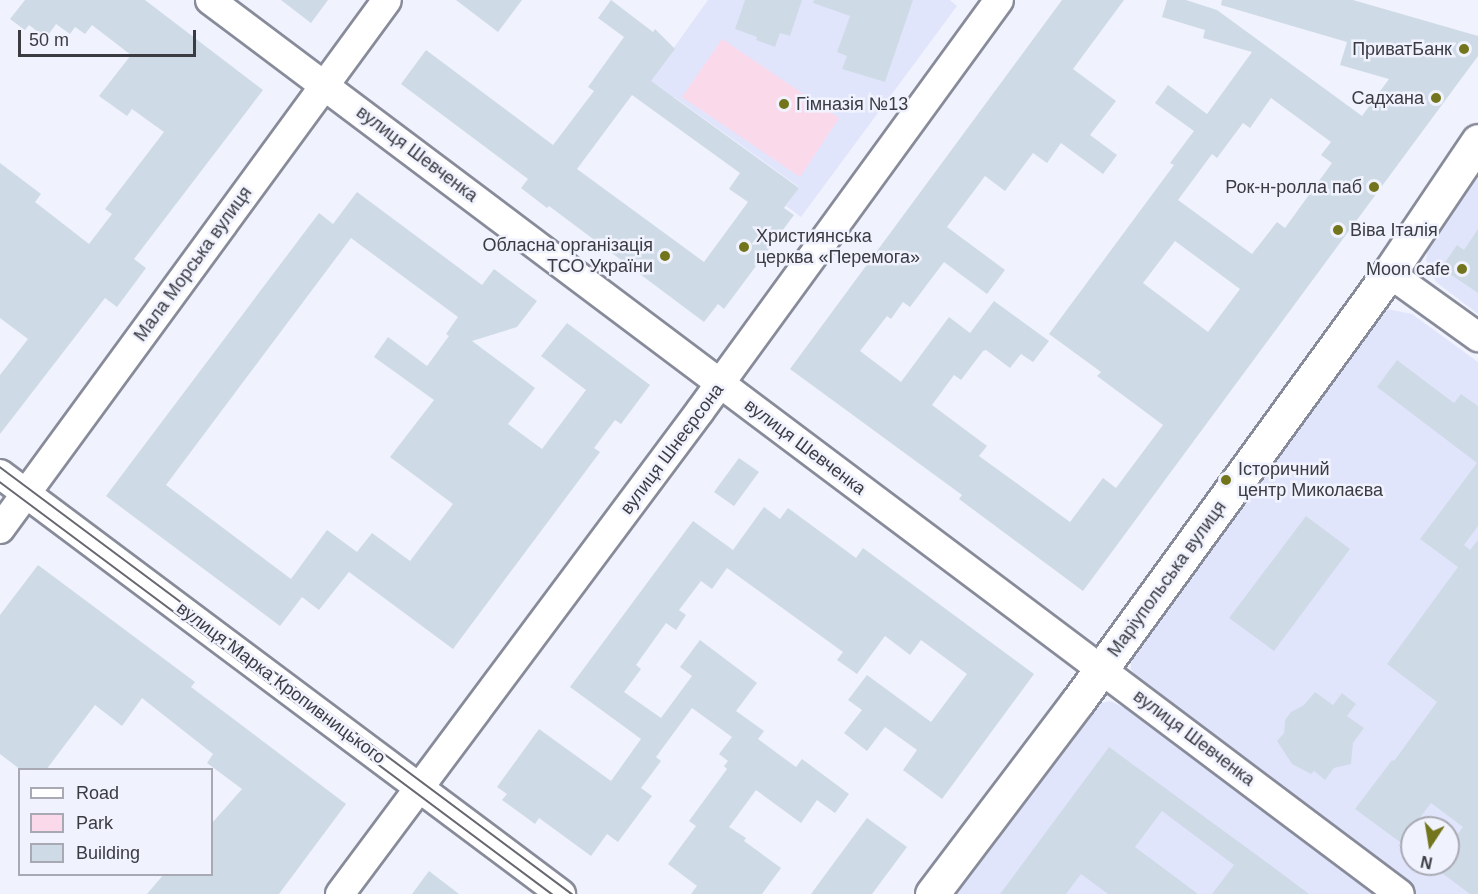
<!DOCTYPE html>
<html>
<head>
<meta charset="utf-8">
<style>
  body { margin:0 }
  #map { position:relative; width:1478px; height:894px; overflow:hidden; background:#f0f2fe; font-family:Arial,sans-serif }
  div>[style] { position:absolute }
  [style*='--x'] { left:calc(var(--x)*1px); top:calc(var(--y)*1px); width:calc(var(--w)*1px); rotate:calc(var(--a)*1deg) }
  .built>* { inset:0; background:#e1e5fc }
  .green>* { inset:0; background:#fad9ea }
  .building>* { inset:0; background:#cedbe7 }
  .roads { filter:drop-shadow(2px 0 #888b99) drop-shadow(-2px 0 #888b99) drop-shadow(0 2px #888b99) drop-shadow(0 -2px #888b99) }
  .street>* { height:28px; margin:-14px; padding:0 14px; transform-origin:14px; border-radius:14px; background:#fff }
  .secondary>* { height:33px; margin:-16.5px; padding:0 16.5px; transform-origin:16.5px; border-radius:16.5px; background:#fff }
  .tram>* { height:1.5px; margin:-0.75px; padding:0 0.75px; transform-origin:0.75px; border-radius:0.75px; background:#676870 }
  .dots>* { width:16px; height:16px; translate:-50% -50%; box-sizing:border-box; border:3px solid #f0f2fe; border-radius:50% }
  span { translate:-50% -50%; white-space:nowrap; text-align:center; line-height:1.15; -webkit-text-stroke:5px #f0f2fe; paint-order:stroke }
  .poi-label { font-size:18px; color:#3b3c42 }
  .right { translate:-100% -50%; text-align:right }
  .left { translate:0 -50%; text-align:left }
  .street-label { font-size:18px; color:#3b3c42 }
  .legend { position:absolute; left:18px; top:768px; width:195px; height:108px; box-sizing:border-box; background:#f0f2fe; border:2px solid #a8a9b3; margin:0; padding:8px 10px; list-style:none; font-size:18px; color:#3b3c42 }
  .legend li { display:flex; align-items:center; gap:12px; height:30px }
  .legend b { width:30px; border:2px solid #a8a9b3 }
  .north { position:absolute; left:1400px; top:816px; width:60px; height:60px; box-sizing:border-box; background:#f0f2fe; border:2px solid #a8a9b3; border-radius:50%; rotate:192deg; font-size:16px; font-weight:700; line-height:24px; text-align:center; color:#3b3c42 }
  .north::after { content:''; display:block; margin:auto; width:21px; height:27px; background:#73751c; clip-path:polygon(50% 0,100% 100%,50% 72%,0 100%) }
  .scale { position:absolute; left:18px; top:30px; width:178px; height:27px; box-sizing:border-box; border:3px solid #3b3c42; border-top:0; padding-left:8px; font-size:18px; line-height:21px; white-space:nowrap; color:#3b3c42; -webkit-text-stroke:4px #f0f2fe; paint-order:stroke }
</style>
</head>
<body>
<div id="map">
  <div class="built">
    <i style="clip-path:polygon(708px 0,950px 0,957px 6px,801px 217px,786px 206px,799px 187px,674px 97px,640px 95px)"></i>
    <i style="clip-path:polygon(1478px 174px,1478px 314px,1436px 282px,1426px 260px,1429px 243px)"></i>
    <i style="clip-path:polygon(evenodd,1382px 308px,1412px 314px,1478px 362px,1478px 894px,1415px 894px,1148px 694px,1131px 669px,1131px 651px,1382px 308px,1412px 828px,1448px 828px,1448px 864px,1412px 864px,1412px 828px)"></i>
    <i style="clip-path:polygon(1110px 701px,1131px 711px,1373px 894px,949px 894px,1093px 705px)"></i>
  </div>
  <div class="green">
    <i style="clip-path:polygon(722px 39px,839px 118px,800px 177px,682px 97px)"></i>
  </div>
  <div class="building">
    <i style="clip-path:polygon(25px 0,145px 0,263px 90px,134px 259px,146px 268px,117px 307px,105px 298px,0 434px,0 375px,28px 339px,0 318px,0 163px,41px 194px,35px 202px,89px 244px,112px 214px,105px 209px,164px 132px,132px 109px,127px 116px,99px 96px,131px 55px,92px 25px,85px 34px,75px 27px,70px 34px,56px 24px,46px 38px,29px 25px,25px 30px,10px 19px)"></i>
    <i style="clip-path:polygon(281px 0,328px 0,311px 23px)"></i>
    <i style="clip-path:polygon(456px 0,522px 0,498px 32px)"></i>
    <i style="clip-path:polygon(evenodd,611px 0,653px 32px,655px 29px,675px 49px,651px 81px,799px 188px,784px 208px,794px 215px,724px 309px,718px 304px,704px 322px,549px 206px,547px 208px,521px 188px,528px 179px,401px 84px,426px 50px,553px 145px,594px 91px,588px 87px,624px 37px,598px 18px,611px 0,632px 95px,740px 173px,729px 189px,748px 202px,704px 262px,577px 169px,632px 95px)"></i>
    <i style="clip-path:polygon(745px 0,802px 0,790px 36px,780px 33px,775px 47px,756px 40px,757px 37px,735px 29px)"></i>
    <i style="clip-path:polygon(814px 0,913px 0,885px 82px,842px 69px,847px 56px,837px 52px,850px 16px,813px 3px)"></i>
    <i style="clip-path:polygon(evenodd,1062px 0,1124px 0,1073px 69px,1116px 101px,1090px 135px,1117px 155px,1103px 174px,1061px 143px,1047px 163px,1033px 153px,1005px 191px,985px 176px,947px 227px,1005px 270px,987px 294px,944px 262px,910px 307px,903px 302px,891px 319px,887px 316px,860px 351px,901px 382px,949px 317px,970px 333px,994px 301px,1049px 341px,1033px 362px,1021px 354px,1010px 368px,986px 350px,983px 351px,961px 380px,954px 375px,932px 405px,987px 446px,979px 456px,1070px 522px,1103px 478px,1116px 488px,1163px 425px,1097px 376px,1101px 372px,1049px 334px,1174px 165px,1170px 163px,1194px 131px,1155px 103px,1168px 85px,1207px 114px,1252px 52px,1203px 38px,1205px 30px,1162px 17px,1167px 0,1186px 0,1217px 10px,1362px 116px,1389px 79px,1340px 65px,1347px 42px,1221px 5px,1222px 0,1353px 0,1478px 36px,1478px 56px,1083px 591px,959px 499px,962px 495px,790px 369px,1062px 0,1271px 98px,1331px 142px,1321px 155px,1332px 163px,1285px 228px,1277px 222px,1252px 254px,1178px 200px,1212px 154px,1217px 158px,1243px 123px,1250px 128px,1271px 98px,1062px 0,1175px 241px,1240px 289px,1208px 332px,1143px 283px,1175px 241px)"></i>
    <i style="clip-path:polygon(evenodd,357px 192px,482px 285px,494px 269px,537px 301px,517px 327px,472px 341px,535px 388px,508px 424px,542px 449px,586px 390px,541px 356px,567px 323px,650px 385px,621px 424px,615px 420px,594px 448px,600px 452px,453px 649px,349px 572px,319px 610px,302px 597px,280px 626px,106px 496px,319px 213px,333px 224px,357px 192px,351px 238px,458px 317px,446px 334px,449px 336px,427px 366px,388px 337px,374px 357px,434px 400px,390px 457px,453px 504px,410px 561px,372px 533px,357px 552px,327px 530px,291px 579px,166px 485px,351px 238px)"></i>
    <i style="clip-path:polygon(1478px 229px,1478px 293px,1441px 268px,1457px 245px,1464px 250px)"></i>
    <i style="clip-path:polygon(1397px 360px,1454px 403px,1461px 394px,1478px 406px,1478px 526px,1464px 545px,1470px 550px,1478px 540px,1478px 894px,1470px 894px,1442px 873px,1448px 865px,1448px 847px,1463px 827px,1431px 803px,1412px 828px,1412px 851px,1355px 809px,1392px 760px,1394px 761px,1437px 702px,1387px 664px,1458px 567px,1420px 539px,1477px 463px,1377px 387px)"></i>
    <i style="clip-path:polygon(739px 458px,759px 472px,734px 506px,714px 492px)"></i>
    <i style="clip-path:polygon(764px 507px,780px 519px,788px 508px,856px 558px,863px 548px,1034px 674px,942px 799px,903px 770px,917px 750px,885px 727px,867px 751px,844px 733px,862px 710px,848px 700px,867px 675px,931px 722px,967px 674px,921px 640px,910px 655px,885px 636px,857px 674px,837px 660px,843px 652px,727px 568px,712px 589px,701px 581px,679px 610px,686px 615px,676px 630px,666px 623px,636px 665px,641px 669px,624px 692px,661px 718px,692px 676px,680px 667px,700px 640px,757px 683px,736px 711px,764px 731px,758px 739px,796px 767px,802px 759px,849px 794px,835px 813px,817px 800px,801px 823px,756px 790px,729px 827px,746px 838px,744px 841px,781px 868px,762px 894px,691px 894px,697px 886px,668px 864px,696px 826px,689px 821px,727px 769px,724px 766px,728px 761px,719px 754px,732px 737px,692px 708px,656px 757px,661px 761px,641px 788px,652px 796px,618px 842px,607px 834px,591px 856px,539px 818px,535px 824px,502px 800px,507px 794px,497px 787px,539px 729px,611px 781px,641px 739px,570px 687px,693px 521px,733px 550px)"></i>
    <i style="clip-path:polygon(1306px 516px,1350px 549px,1274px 651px,1229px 618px)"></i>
    <i style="clip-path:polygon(38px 565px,195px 682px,191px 687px,346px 804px,279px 894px,147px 894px,164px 874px,212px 874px,212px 823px,242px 789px,207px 763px,213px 754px,142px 698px,122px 726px,95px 705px,46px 770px,21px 770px,0 754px,0 615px)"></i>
    <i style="clip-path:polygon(1315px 692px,1333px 705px,1342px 693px,1356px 704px,1347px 716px,1364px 728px,1353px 743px,1351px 764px,1334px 768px,1325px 780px,1314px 771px,1311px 774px,1292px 764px,1277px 741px,1284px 733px,1285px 720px,1291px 712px,1304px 705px)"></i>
    <i style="clip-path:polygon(1109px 747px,1269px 864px,1309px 894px,1212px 894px,1234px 865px,1162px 811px,1135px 847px,1198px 894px,1108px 894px,1081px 874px,1066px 894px,1000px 894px)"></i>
    <i style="clip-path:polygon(867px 818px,907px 847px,872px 894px,811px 894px)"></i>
    <i style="clip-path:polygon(429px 871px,459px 894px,412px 894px)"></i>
  </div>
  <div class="roads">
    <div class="street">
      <i style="--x:210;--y:0;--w:1488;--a:36.92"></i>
      <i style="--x:1389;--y:273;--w:110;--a:35.7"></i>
      <i style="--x:0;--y:474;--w:701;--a:36.82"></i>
      <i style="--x:0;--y:529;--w:655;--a:-53.81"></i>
      <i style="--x:340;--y:894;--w:602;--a:-53.3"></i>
      <i style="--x:700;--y:411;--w:508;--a:-53.96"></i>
    </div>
    <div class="secondary">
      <i style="--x:932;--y:894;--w:242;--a:-52.9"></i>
      <i style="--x:1078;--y:701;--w:529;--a:-54"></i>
      <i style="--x:1389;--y:273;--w:159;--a:-56"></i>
    </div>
  </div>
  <div class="tram">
    <i style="--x:0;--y:467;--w:714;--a:36.74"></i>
    <i style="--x:0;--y:482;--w:689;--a:36.74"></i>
  </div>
  <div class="dots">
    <i style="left:1464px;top:49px;background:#73751c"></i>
    <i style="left:1436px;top:98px;background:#73751c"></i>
    <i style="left:784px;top:104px;background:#73751c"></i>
    <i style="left:1374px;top:187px;background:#73751c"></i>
    <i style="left:1338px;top:230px;background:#73751c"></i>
    <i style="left:744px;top:247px;background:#73751c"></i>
    <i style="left:665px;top:256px;background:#73751c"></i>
    <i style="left:1462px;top:269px;background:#73751c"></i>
    <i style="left:1226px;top:480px;background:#73751c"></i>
  </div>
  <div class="poi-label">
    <span class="right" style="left:1452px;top:49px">ПриватБанк</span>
    <span class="right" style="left:1424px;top:98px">Садхана</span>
    <span class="left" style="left:796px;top:104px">Гімназія №13</span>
    <span class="right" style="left:1362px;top:187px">Рок-н-ролла паб</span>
    <span class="left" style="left:1350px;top:230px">Віва Італія</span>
    <span class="left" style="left:756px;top:247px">Християнська<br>церква «Перемога»</span>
    <span class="right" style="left:653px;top:256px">Обласна організація<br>ТСО України</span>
    <span class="right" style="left:1450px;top:269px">Moon cafe</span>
    <span class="left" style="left:1238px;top:480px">Історичний<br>центр Миколаєва</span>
  </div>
  <div class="street-label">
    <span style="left:417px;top:154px;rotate:37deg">вулиця Шевченка</span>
    <span style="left:193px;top:264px;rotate:-54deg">Мала Морська вулиця</span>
    <span style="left:805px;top:447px;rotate:37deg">вулиця Шевченка</span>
    <span style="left:672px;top:449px;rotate:-53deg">вулиця Шнеєрсона</span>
    <span style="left:1167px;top:579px;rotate:-54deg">Маріупольська вулиця</span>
    <span style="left:281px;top:683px;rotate:37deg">вулиця Марка Кропивницького</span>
    <span style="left:1194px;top:738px;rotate:37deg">вулиця Шевченка</span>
  </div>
  <ul class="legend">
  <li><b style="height:8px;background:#fff"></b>Road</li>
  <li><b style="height:16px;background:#fad9ea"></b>Park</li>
  <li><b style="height:16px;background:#cedbe7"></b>Building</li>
  </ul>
  <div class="north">N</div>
  <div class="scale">50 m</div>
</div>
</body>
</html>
